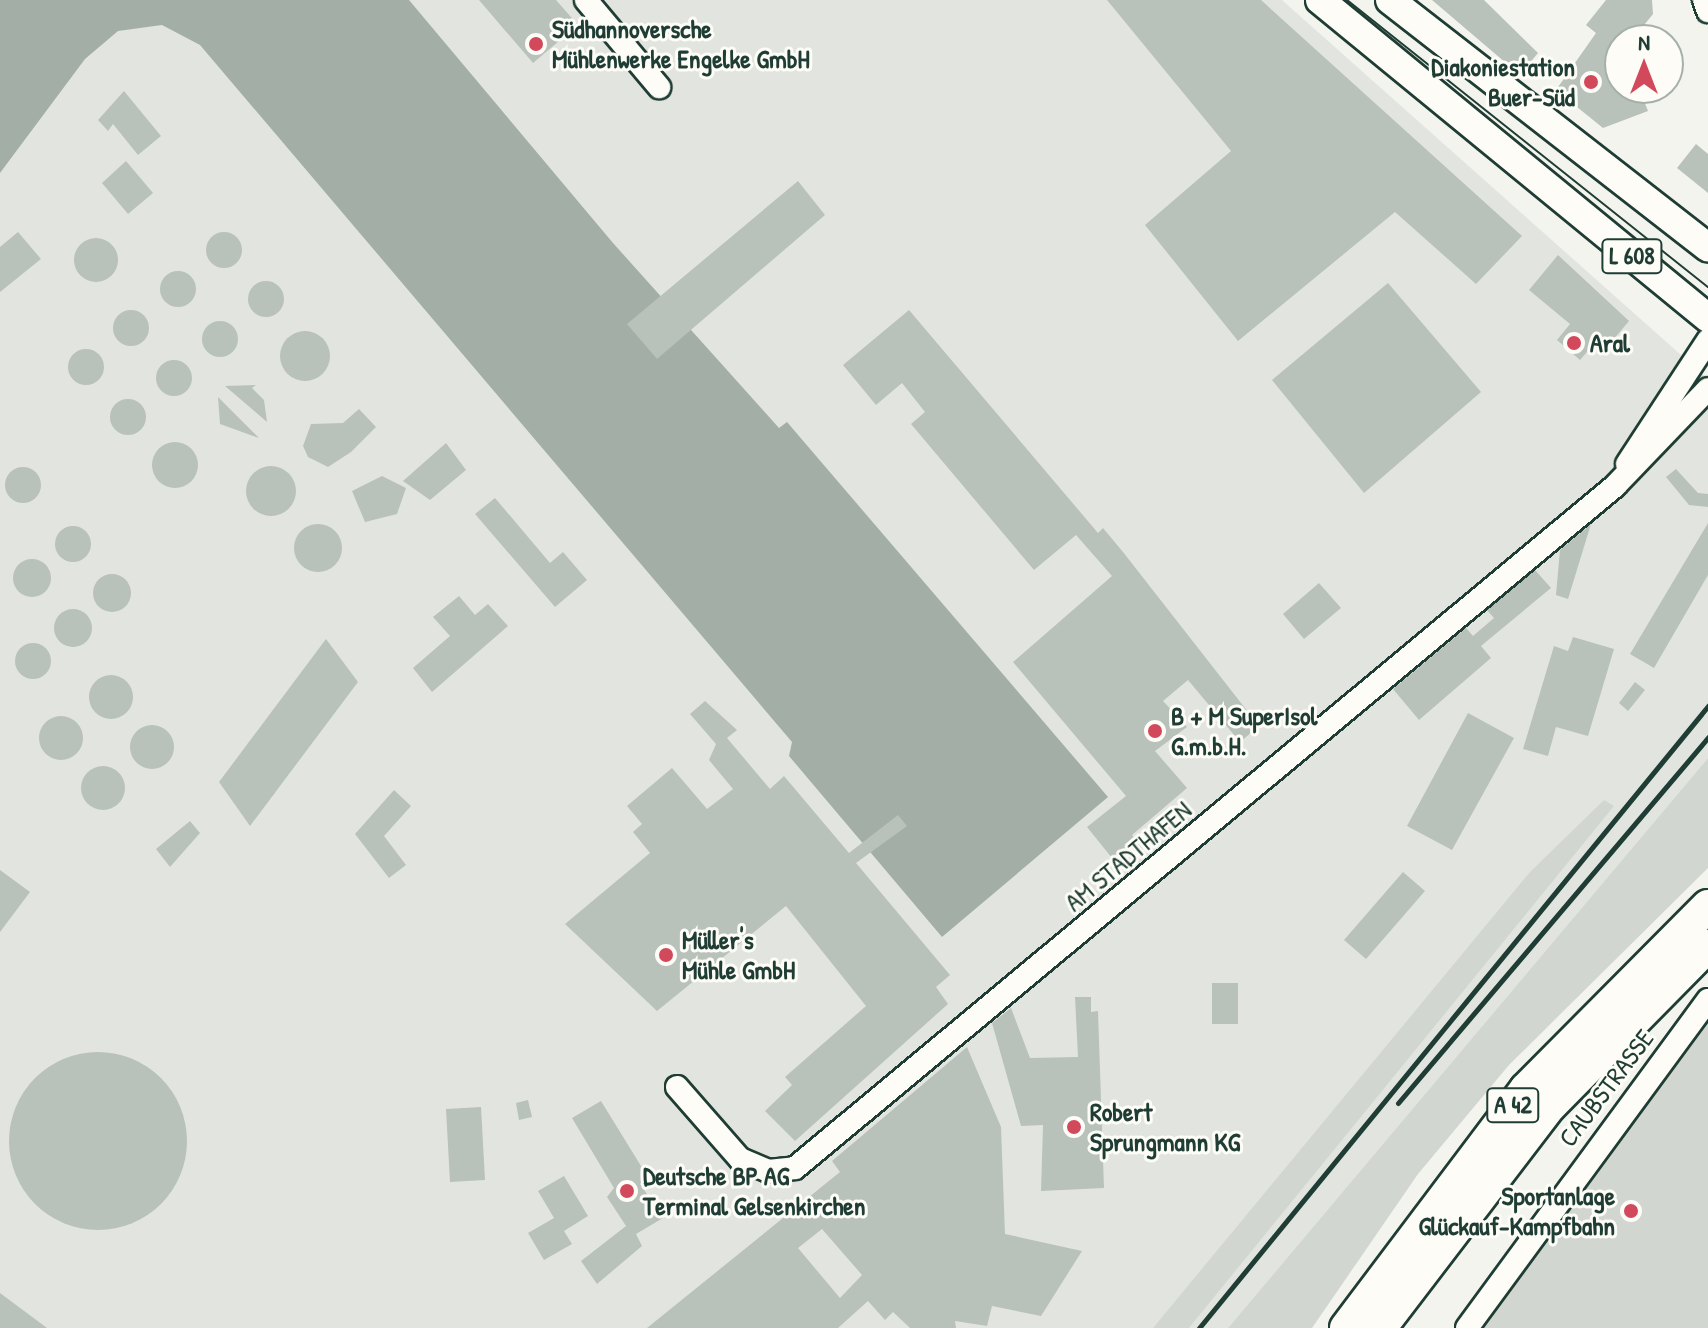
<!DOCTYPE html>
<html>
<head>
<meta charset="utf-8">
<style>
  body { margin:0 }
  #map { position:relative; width:1708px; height:1328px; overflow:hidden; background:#f4f4ef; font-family:"Patrick Hand",sans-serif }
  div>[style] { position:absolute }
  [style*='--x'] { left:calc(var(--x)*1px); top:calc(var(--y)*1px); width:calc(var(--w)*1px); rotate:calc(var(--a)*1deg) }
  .built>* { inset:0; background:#e2e5df }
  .green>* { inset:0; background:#d1d6d1 }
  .water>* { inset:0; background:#a3aea7 }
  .building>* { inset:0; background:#b9c1bb }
  .round { border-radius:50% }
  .roads { filter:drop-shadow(2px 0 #1f3d34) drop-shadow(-2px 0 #1f3d34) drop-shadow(0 2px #1f3d34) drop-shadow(0 -2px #1f3d34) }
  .minor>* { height:22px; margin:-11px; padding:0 11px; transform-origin:11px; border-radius:11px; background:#fdfcf7 }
  .major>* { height:28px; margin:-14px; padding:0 14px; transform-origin:14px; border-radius:14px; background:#fdfcf7 }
  .highway>* { height:32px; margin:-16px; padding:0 16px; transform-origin:16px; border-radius:16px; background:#fdfcf7 }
  .tram>* { height:2px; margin:-1px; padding:0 1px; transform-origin:1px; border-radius:1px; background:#1f3d34 }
  .rail>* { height:5px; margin:-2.5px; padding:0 2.5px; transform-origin:2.5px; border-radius:2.5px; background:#1f3d34 }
  .dots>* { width:22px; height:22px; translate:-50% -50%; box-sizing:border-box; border:4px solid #fdfcf7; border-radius:50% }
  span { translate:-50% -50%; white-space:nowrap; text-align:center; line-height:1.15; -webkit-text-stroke:6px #fdfcf7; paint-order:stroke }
  .shield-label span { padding:2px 6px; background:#fdfcf7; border:2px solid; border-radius:6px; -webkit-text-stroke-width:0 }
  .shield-label { font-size:24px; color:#1f3d34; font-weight:700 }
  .poi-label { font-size:26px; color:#1f3d34; font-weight:700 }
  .left { translate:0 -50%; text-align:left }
  .right { translate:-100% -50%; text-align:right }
  .street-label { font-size:26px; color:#1f3d34 }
  .north { position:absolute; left:1604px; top:24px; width:80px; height:80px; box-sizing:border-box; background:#fdfcf7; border:2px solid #a4b0a9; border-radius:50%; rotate:0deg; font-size:22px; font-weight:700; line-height:32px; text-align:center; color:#1f3d34 }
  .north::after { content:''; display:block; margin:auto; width:28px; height:36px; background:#d1495b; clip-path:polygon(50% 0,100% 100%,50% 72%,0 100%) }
</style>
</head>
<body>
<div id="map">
  <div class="built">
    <i style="clip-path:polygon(0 0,1282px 0,1708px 379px,1708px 758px,1228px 1328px,1189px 1328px,1446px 1011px,1153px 1328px,0 1328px)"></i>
  </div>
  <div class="green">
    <i style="clip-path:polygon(1708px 758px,1708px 868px,1509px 1065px,1418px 1174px,1312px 1328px,1228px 1328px)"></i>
    <i style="clip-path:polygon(1604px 800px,1614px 806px,1189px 1328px,1153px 1328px,1530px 872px)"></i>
    <i style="clip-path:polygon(1708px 1009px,1708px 1328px,1474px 1328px)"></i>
  </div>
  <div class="water">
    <i style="clip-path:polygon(0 0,409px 0,613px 243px,779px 428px,787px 422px,1108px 797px,942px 937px,789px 756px,792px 742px,200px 45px,162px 25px,118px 31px,85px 59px,0 173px)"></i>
  </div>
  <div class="building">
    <i style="clip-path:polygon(479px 0,556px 0,578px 25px,533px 63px)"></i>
    <i style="clip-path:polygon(1107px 0,1261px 0,1522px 236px,1476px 284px,1395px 212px,1238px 341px,1145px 225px,1231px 151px)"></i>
    <i style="clip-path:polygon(1432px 0,1484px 0,1538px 53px,1520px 75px)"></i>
    <i style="clip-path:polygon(1606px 0,1652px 0,1653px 14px,1632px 40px,1620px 40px,1620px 88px,1639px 88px,1648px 111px,1603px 128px,1556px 90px,1596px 33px,1586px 25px)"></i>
    <i style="clip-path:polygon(124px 91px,161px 136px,138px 155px,113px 124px,108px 131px,98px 120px)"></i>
    <i style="clip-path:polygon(1696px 144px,1708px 154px,1708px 193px,1677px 168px)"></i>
    <i style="clip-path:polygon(126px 161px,153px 193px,128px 214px,102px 183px)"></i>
    <i style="clip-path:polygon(798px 181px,825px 215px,657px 359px,627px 324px)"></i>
    <i class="round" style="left:206px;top:232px;width:36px;height:36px"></i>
    <i style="clip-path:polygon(18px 232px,41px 259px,0 292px,0 247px)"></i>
    <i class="round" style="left:74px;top:238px;width:44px;height:44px"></i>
    <i style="clip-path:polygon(1558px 255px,1629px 321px,1608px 346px,1599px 338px,1580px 360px,1557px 340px,1570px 324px,1529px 290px)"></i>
    <i class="round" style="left:160px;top:271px;width:36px;height:36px"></i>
    <i class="round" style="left:248px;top:281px;width:36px;height:36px"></i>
    <i style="clip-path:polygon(1388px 283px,1481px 392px,1364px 493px,1272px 380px)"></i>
    <i class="round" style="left:113px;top:310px;width:36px;height:36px"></i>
    <i style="clip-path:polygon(909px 310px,1098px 533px,1103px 528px,1123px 552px,1259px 726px,1240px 742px,1188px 680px,1163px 701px,1187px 727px,1155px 751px,1187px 788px,1132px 835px,1143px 849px,1120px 868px,1087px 827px,1126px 796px,1013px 662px,1112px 576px,1076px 535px,1034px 570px,911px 424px,925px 412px,902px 383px,876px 405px,843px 365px)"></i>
    <i class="round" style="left:202px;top:321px;width:36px;height:36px"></i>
    <i class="round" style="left:280px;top:331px;width:50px;height:50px"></i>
    <i class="round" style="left:68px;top:349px;width:36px;height:36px"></i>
    <i class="round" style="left:156px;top:360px;width:36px;height:36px"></i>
    <i style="clip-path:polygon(256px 385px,252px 388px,264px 400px,267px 422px,225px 386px)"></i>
    <i style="clip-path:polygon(218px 397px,259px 438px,220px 424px)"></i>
    <i class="round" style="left:110px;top:399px;width:36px;height:36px"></i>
    <i style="clip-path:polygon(359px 409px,376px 427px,351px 452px,328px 467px,308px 457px,303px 446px,311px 424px,343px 423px)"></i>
    <i class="round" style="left:152px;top:442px;width:46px;height:46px"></i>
    <i style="clip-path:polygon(446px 443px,466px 470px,430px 500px,403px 481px)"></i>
    <i class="round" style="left:246px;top:466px;width:50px;height:50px"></i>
    <i class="round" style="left:5px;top:467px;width:36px;height:36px"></i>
    <i style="clip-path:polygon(1676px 469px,1698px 493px,1708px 494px,1708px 507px,1689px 505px,1666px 477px)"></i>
    <i style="clip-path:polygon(382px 476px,406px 488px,397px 514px,365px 522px,352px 491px)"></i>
    <i style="clip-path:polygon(495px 498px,550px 563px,563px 552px,587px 580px,555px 607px,475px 514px)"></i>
    <i style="clip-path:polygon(1708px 523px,1708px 575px,1654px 668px,1630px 654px)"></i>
    <i style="clip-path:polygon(1591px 524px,1568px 599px,1556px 595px,1560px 550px)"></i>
    <i class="round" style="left:294px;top:524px;width:48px;height:48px"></i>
    <i class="round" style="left:55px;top:526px;width:36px;height:36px"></i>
    <i class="round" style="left:13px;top:559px;width:38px;height:38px"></i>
    <i style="clip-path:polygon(1535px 570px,1551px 588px,1481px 646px,1491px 658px,1419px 720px,1393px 689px,1466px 628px,1473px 636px,1494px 618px,1487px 610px)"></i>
    <i class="round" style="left:93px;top:574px;width:38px;height:38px"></i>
    <i style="clip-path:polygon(1319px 583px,1341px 608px,1304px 639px,1283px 614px)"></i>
    <i style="clip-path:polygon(459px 596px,475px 615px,488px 604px,508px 626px,432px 692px,413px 668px,450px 636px,433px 617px)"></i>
    <i class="round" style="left:54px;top:609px;width:38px;height:38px"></i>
    <i style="clip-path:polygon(1573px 637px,1614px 649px,1588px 736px,1556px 727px,1548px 756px,1523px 749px,1554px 646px,1568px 651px)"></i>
    <i style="clip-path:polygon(326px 639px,358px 682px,250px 826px,219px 782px)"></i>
    <i class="round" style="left:15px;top:643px;width:36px;height:36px"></i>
    <i class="round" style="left:89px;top:675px;width:44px;height:44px"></i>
    <i style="clip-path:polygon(1635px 682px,1645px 690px,1628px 711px,1619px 703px)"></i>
    <i style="clip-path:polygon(705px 701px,737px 730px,727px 738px,770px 789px,784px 776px,849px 853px,898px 815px,907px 826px,856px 863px,950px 975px,936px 987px,948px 1004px,795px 1141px,765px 1111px,792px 1085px,785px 1077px,866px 1006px,786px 906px,657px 1011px,565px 924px,650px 853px,633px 832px,642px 824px,627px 806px,672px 768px,707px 809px,733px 789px,709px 760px,716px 744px,690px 714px)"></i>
    <i style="clip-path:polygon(1468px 713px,1514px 738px,1452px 850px,1407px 826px)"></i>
    <i class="round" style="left:39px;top:716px;width:44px;height:44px"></i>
    <i class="round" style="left:130px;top:725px;width:44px;height:44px"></i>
    <i class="round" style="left:81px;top:766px;width:44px;height:44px"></i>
    <i style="clip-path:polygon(394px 790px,411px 806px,384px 836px,406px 865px,389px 878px,355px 834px)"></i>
    <i style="clip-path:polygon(190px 821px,200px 833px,170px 867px,156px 849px)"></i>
    <i style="clip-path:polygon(0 870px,30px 892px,0 932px)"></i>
    <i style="clip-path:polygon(1403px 872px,1425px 891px,1366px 959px,1344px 940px)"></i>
    <i style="clip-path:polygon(1212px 983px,1238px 983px,1238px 1024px,1212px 1024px)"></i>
    <i style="clip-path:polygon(1075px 997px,1091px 997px,1091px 1012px,1098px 1011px,1104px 1188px,1041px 1191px,1043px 1125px,1021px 1126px,992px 1023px,1011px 1008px,1030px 1058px,1078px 1057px)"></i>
    <i style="clip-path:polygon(evenodd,967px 1047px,1001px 1127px,1005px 1234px,1082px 1251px,1041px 1316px,992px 1306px,987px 1326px,955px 1321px,956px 1328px,910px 1328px,893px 1312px,885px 1320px,868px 1301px,838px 1328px,647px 1328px,840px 1172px,832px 1161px,967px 1047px,822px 1229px,862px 1275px,840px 1298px,798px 1248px,822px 1229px)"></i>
    <i class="round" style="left:9px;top:1052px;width:178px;height:178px"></i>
    <i style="clip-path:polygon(528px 1100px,532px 1117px,519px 1120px,516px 1103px)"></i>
    <i style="clip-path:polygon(601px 1101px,649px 1179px,640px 1184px,663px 1218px,636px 1234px,642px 1246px,597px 1284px,581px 1261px,626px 1226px,607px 1197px,614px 1188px,572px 1118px)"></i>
    <i style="clip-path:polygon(481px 1107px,485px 1180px,450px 1182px,446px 1109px)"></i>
    <i style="clip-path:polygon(564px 1176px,588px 1216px,564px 1231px,572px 1244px,544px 1260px,528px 1233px,554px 1218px,538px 1191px)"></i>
    <i style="clip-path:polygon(0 1293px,47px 1328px,0 1328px)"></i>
  </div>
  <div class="roads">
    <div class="minor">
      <i style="--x:586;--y:0;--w:114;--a:50"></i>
      <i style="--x:1704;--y:0;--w:12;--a:70"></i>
      <i style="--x:1627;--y:464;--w:148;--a:-56.8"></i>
      <i style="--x:677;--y:1087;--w:96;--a:48.8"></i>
      <i style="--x:740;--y:1159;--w:30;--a:23"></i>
      <i style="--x:768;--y:1171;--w:27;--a:-6"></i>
      <i style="--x:795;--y:1168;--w:1067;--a:-39.75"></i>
      <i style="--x:1615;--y:486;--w:134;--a:-46.2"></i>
      <i style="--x:1467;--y:1328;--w:407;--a:-53.7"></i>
    </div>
    <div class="major">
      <i style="--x:1320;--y:0;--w:502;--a:39.34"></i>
      <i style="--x:1390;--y:0;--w:403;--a:37.9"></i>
    </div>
    <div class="highway">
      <i style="--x:1346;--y:1328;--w:299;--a:-53"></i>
      <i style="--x:1526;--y:1089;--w:258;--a:-45.2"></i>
      <i style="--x:1380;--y:1328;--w:280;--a:-52.6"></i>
      <i style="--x:1550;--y:1106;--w:225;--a:-45.4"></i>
    </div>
  </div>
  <div class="tram">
    <i style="--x:1347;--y:0;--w:461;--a:38.5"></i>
  </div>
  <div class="rail">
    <i style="--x:1398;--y:1103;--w:480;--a:-49.7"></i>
    <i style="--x:1199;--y:1328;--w:804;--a:-50.71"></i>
  </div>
  <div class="dots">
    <i style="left:536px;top:44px;background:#d1495b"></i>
    <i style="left:1591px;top:82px;background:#d1495b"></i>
    <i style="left:1574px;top:343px;background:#d1495b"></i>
    <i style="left:1155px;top:731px;background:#d1495b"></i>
    <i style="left:666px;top:955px;background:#d1495b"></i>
    <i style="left:1074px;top:1127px;background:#d1495b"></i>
    <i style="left:627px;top:1191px;background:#d1495b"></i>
    <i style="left:1631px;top:1211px;background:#d1495b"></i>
  </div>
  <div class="shield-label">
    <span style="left:1632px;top:256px">L 608</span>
    <span style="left:1513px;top:1105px">A 42</span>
  </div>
  <div class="poi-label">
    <span class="left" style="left:552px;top:44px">Südhannoversche<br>Mühlenwerke Engelke GmbH</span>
    <span class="right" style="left:1575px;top:82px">Diakoniestation<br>Buer-Süd</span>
    <span class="left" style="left:1590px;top:343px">Aral</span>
    <span class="left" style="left:1171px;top:731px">B + M SuperIsol<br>G.m.b.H.</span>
    <span class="left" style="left:682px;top:955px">Müller's<br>Mühle GmbH</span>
    <span class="left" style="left:1090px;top:1127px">Robert<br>Sprungmann KG</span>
    <span class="left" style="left:643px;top:1191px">Deutsche BP AG<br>Terminal Gelsenkirchen</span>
    <span class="right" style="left:1615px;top:1211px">Sportanlage<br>Glückauf-Kampfbahn</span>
  </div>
  <div class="street-label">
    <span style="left:1128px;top:856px;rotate:-40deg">AM STADTHAFEN</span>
    <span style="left:1606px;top:1088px;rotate:-53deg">CAUBSTRASSE</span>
  </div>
  <div class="north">N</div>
</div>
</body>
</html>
